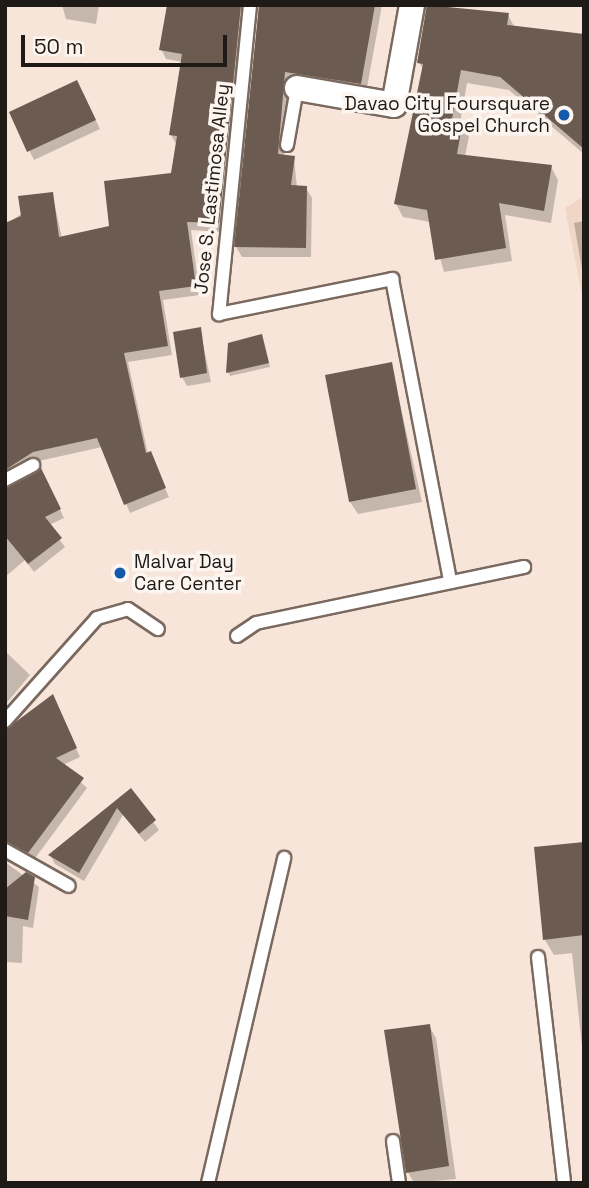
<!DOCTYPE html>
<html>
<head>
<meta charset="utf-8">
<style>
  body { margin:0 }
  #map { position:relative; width:589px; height:1188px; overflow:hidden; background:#f8e5d9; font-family:"Space Grotesk",sans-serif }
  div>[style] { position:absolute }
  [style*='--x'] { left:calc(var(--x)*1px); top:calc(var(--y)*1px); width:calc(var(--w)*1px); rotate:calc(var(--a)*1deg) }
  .built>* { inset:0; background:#efd6c6 }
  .shadow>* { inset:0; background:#0003 }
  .building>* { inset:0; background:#6b5b51 }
  .roads { filter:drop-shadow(2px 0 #7a695f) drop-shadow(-2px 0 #7a695f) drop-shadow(0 2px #7a695f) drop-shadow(0 -2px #7a695f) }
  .lane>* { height:12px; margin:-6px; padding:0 6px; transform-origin:6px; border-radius:6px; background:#fff }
  .street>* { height:24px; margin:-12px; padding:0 12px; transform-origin:12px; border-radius:12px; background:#fff }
  .dots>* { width:19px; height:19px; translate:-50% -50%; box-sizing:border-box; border:4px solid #fcf5f0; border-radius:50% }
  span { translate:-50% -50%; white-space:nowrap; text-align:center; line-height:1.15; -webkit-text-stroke:7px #fcf5f0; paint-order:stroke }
  .poi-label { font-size:19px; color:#201a16 }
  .right { translate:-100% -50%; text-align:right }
  .left { translate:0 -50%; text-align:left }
  .street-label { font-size:19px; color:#201a16 }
  .frame { position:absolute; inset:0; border:7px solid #201a16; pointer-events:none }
  .scale { position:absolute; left:21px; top:35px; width:206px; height:32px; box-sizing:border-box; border:4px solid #201a16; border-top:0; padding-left:9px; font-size:21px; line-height:24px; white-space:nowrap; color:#201a16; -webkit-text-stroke:5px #fcf5f0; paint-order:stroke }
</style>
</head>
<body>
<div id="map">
  <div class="built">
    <i style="clip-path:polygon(584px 196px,584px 306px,565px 208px)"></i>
  </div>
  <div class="shadow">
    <i style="clip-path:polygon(62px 5px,99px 5px,96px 24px,66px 19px)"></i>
    <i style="clip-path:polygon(169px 5px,246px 5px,224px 232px,191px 230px,200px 295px,163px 300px,172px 355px,128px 362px,148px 454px,169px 497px,130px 513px,102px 447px,39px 461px,5px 482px,5px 225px,52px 193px,62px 238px,111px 228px,172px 174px,176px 144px,171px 135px,183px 62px,166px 59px,161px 49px)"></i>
    <i style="clip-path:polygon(263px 5px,382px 5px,366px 93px,290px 81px,284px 157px,294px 158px,297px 187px,306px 188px,312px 198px,311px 257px,242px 257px,236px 247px)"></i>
    <i style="clip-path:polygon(426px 5px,508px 15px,515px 28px,584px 36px,584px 154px,509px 90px,467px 83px,460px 123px,469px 136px,465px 157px,551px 167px,558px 180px,551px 223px,505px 215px,512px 261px,444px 272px,430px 222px,403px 217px,396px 204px,423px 70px,419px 62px)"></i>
    <i style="clip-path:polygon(82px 91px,100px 129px,34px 160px,18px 128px)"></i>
    <i style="clip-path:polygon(584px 221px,584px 281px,574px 223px)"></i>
    <i style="clip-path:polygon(200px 329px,211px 382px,187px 386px,182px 377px)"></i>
    <i style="clip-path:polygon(263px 340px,270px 367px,230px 376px,228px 372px)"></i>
    <i style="clip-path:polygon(391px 364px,422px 502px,358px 514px,350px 502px)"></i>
    <i style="clip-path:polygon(52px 493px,64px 518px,49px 525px,65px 547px,34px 572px,25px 560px,5px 577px,5px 523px)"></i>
    <i style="clip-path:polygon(5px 651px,30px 675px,5px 705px)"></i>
    <i style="clip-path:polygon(52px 696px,80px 757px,63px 765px,87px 788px,33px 861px,5px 853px,14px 838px,5px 839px,5px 729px)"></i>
    <i style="clip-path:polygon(130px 790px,159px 830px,145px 842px,123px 815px,84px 881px,55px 864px,50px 855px)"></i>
    <i style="clip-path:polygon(584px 843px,584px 1065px,572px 953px,554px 955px,545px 940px)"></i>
    <i style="clip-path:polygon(5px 862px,39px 887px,33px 928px,23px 926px,22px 963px,5px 962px)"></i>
    <i style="clip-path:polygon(429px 1026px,436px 1038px,456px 1179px,414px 1183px,408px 1172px)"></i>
  </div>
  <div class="building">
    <i style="clip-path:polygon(167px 5px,241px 5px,219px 223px,187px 222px,196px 286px,159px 291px,168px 346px,124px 353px,146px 453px,151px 451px,166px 488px,124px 505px,97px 438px,33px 452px,5px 470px,5px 223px,21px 216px,18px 196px,53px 192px,59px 237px,109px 226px,104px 181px,171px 173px,177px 136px,169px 135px,182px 54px,159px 50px)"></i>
    <i style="clip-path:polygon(259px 5px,375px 5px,361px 84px,285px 72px,278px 154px,295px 156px,291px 185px,307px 186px,306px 248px,234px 247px)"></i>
    <i style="clip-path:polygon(427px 5px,509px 13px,507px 25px,584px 34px,584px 149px,500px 77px,461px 70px,452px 119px,463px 121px,457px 154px,552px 165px,544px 211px,499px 203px,506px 248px,435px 260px,427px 210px,394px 204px,423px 64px,417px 63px)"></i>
    <i style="clip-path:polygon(77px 80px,96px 120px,27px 152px,9px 112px)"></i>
    <i style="clip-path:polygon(201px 327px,207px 373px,180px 378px,173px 332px)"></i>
    <i style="clip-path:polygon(262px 334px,269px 363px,226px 373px,228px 343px)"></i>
    <i style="clip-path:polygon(392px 362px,416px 489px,349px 502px,325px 375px)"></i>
    <i style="clip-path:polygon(41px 468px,61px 509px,45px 517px,62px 538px,28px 564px,5px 536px,5px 489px)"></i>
    <i style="clip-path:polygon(53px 694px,77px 748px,56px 758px,84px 778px,28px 853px,5px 841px,5px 730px)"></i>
    <i style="clip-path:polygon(131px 788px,156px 820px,139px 834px,117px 808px,79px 873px,48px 855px)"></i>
    <i style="clip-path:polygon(584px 842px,584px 935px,543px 940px,534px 847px)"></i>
    <i style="clip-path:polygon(26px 872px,35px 877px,28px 920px,5px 916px,5px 889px)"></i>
    <i style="clip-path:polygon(430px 1024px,449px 1166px,406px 1173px,384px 1030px)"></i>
  </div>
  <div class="roads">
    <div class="lane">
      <i style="--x:250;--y:5;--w:311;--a:95.7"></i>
      <i style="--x:219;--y:314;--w:177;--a:-11.4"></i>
      <i style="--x:392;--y:279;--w:307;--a:79.1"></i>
      <i style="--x:287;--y:145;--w:58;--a:-80"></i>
      <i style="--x:5;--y:480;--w:32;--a:-28"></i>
      <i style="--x:237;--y:636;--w:23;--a:-34"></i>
      <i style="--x:256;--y:623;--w:274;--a:-11.8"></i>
      <i style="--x:5;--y:721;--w:138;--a:-48.2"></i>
      <i style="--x:97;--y:618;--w:32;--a:-16"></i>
      <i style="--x:128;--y:609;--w:36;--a:34"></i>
      <i style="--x:5;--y:850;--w:73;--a:29.4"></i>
      <i style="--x:538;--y:957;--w:227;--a:83.4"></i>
      <i style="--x:393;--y:1141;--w:42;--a:81.9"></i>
      <i style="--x:208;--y:1183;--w:334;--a:-76.8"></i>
    </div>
    <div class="street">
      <i style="--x:297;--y:88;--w:98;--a:9.9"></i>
      <i style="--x:394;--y:105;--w:102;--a:-79.8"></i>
    </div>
  </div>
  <div class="dots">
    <i style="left:564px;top:115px;background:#135aaa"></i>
    <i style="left:120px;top:573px;background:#135aaa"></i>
  </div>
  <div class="poi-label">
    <span class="right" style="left:550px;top:115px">Davao City Foursquare<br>Gospel Church</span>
    <span class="left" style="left:134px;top:573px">Malvar Day<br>Care Center</span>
  </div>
  <div class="street-label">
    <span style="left:212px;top:189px;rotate:-84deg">Jose S. Lastimosa Alley</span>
  </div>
  <div class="frame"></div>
  <div class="scale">50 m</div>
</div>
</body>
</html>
